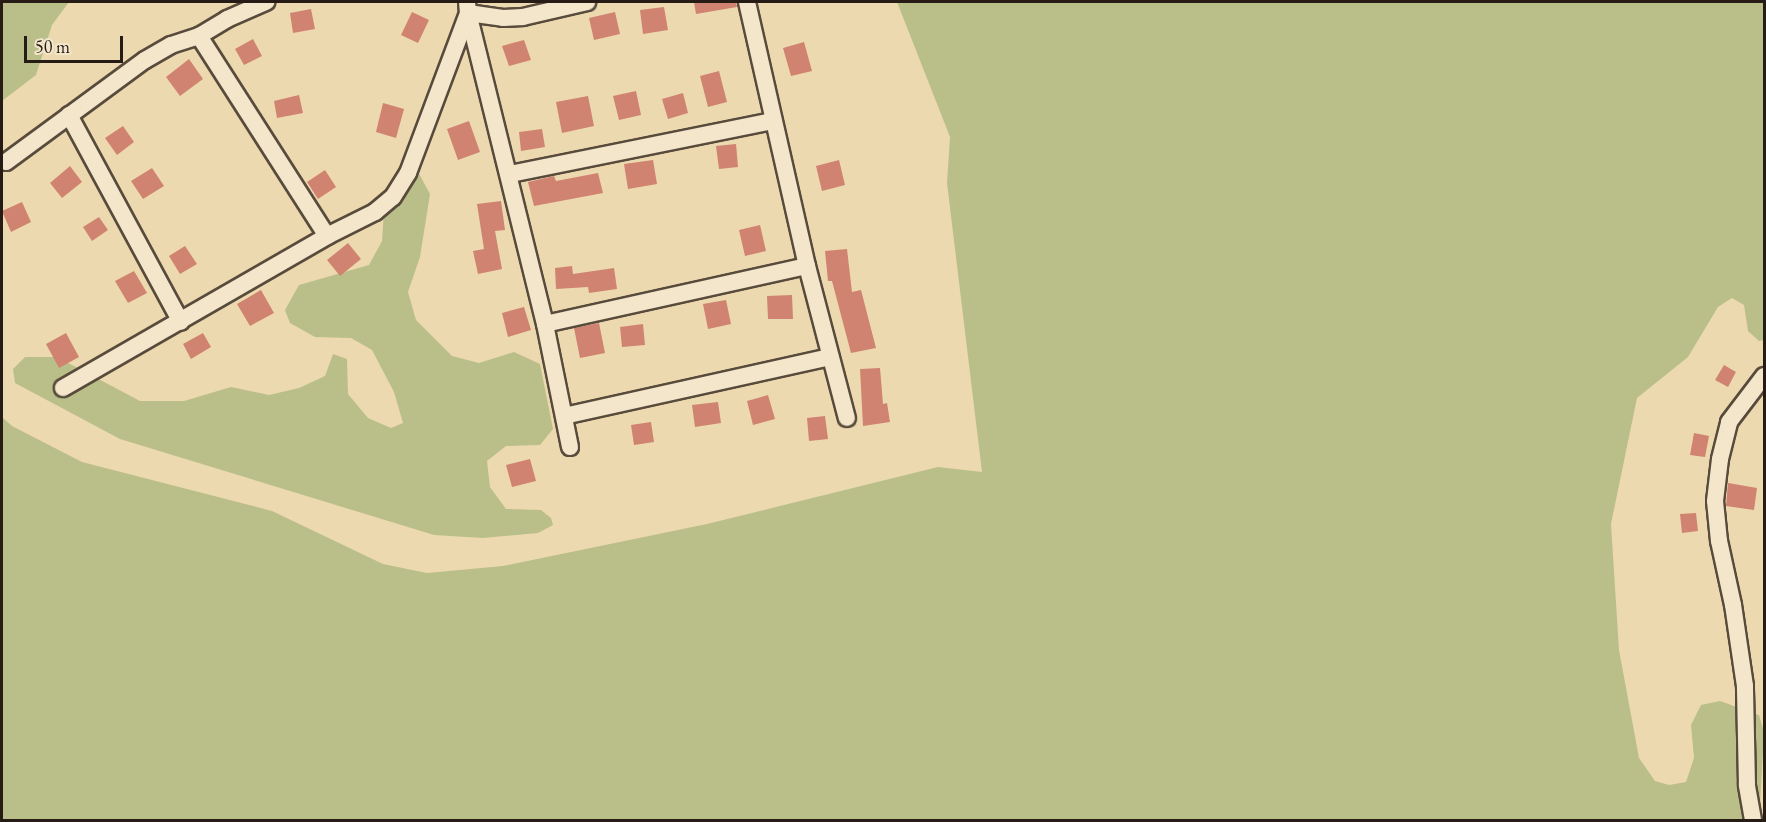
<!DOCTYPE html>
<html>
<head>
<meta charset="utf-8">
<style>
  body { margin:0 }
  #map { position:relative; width:1766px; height:822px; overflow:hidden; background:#edd9af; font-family:"EB Garamond",serif }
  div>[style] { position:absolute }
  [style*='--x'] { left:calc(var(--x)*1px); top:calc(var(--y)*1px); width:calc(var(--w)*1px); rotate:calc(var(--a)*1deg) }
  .green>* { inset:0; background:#babf89 }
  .building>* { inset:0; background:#cf8370 }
  .roads { filter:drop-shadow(2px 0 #584b3c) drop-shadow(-2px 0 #584b3c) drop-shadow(0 2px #584b3c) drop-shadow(0 -2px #584b3c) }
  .minor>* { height:16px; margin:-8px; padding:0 8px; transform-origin:8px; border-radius:8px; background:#f3e6cb }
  span { translate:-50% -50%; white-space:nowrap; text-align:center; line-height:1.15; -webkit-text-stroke:6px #f3e6cb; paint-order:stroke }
  .frame { position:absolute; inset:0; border:3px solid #261c15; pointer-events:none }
  .scale { position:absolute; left:24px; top:36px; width:99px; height:27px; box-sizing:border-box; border:3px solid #261c15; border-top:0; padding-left:8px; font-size:18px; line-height:21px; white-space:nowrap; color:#261c15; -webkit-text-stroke:4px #f3e6cb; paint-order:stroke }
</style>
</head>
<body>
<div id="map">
  <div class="green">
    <i style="clip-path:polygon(2px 2px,69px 2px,52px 25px,36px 75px,2px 101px)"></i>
    <i style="clip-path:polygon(897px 2px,1764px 2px,1764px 340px,1759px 341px,1748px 331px,1744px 305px,1732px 298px,1718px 307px,1688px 357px,1637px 398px,1611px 524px,1619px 650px,1639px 758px,1655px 781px,1669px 785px,1686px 782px,1694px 758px,1691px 725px,1701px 705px,1720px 701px,1759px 715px,1764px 732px,1760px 806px,1764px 820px,2px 820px,2px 417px,12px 426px,82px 462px,272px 511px,383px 564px,427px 573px,503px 566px,707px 524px,938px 467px,982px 472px,947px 183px,950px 137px)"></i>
    <i style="clip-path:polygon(417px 170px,430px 194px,420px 257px,408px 292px,416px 320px,452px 356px,479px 363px,514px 352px,540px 364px,553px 429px,540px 445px,506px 446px,487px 461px,490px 487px,506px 509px,541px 510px,551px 518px,553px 525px,538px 533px,483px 538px,434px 535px,120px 439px,15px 383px,13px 369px,25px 357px,57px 357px,140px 401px,184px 401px,231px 387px,269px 395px,299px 388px,325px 376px,333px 354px,347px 359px,348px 394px,368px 418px,391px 428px,403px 423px,394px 392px,372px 350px,351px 338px,315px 337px,290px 323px,285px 310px,299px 285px,369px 265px,382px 241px,385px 196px,398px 173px)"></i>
  </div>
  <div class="building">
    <i style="clip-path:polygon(694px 2px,736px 2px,737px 7px,696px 14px)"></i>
    <i style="clip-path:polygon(664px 7px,668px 30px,643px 34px,640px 10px)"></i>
    <i style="clip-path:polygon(311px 9px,315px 29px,293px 33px,290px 13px)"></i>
    <i style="clip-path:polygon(412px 12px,429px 20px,418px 43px,401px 35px)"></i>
    <i style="clip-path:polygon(615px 12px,620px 34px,594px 40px,589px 18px)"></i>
    <i style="clip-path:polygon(253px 39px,262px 56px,244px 65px,235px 49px)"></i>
    <i style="clip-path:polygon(524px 40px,531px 60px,509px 66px,502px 46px)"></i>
    <i style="clip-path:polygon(804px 42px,812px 71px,791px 76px,783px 48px)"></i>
    <i style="clip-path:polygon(189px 59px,203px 79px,180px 96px,166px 77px)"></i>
    <i style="clip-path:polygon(719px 71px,727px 102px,708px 107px,700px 76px)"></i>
    <i style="clip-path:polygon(636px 91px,641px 115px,619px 120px,613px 96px)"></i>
    <i style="clip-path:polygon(683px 93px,688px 113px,668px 119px,662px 99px)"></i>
    <i style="clip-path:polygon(299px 95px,303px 113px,277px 118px,274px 101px)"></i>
    <i style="clip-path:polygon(588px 96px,594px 126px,562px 133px,556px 102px)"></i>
    <i style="clip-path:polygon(383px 103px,404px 109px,396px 138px,376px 132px)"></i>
    <i style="clip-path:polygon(469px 121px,480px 152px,458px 160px,447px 129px)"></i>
    <i style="clip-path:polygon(123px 126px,134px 142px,117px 155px,105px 138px)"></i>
    <i style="clip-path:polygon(542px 129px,545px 147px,521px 151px,519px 132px)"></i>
    <i style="clip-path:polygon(736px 144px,738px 167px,719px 169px,716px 146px)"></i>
    <i style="clip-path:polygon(653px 160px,657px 184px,628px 189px,624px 164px)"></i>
    <i style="clip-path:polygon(839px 160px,845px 185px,822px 191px,816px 166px)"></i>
    <i style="clip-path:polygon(70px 166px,82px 182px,62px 198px,50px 183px)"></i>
    <i style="clip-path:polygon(152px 168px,164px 186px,143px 199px,131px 181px)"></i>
    <i style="clip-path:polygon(325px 170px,336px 187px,318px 199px,307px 182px)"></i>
    <i style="clip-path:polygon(598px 173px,603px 193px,534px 206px,528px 182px,554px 176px,556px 181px)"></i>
    <i style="clip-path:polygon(501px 201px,505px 230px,495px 231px,502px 269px,478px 274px,473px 251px,484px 249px,477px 204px)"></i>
    <i style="clip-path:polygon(22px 202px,31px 222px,11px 232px,2px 211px)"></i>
    <i style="clip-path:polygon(99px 217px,108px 230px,92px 241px,83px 227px)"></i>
    <i style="clip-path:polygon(760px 225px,766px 251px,745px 256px,739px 230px)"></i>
    <i style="clip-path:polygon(348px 243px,361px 259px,340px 276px,327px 260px)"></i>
    <i style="clip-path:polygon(185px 246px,197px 264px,180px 274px,169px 256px)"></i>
    <i style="clip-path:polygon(847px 249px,852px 292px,861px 290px,876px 348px,851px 353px,832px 281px,828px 281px,825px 251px)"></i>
    <i style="clip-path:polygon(572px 266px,573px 274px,614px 268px,617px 289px,589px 293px,588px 287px,556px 289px,555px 268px)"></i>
    <i style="clip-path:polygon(134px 271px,147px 293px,128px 303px,115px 281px)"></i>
    <i style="clip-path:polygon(261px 290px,274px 313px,250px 326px,237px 304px)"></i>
    <i style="clip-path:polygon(792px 295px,793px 319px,768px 319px,767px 296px)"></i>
    <i style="clip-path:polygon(726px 300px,731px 324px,708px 329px,703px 304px)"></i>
    <i style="clip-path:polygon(524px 307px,531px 330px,508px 337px,502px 313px)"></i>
    <i style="clip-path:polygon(599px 323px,605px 353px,580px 358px,574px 328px)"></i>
    <i style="clip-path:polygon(643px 324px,645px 345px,622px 347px,620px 327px)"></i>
    <i style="clip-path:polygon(66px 333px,79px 357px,59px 368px,46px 344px)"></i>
    <i style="clip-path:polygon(203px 333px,211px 347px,191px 359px,183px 344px)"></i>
    <i style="clip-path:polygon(1724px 365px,1736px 372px,1728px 387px,1715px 380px)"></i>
    <i style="clip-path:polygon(880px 368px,883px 404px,887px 403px,890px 422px,863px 426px,860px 369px)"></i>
    <i style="clip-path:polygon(768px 395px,775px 419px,753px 425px,747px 401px)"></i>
    <i style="clip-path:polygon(718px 402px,721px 423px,695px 427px,692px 405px)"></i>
    <i style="clip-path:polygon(825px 416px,828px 439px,809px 441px,807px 418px)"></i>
    <i style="clip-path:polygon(651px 422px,654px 442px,634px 445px,631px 425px)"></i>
    <i style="clip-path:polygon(1694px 433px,1709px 436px,1705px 457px,1690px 455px)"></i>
    <i style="clip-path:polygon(530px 459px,536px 481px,512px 487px,506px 465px)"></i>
    <i style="clip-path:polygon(1728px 483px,1757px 488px,1754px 510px,1726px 506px)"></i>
    <i style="clip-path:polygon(1696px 513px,1698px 531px,1682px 533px,1680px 514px)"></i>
  </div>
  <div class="roads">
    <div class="minor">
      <i style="--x:747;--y:2;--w:271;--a:77.2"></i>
      <i style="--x:807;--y:266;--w:157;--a:75.3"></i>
      <i style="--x:199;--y:36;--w:237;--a:57.4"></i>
      <i style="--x:69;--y:115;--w:235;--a:61.6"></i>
      <i style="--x:6;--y:162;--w:172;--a:-36.3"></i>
      <i style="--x:145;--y:60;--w:30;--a:-30"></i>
      <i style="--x:171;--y:45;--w:29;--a:-18"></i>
      <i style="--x:199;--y:36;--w:33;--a:-31"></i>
      <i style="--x:227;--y:19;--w:43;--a:-23.6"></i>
      <i style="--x:510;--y:174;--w:268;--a:-11.4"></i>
      <i style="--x:545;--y:324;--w:268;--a:-12.5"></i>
      <i style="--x:63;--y:388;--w:305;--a:-29.9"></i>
      <i style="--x:327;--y:236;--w:54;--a:-26.6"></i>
      <i style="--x:375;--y:212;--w:23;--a:-40"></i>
      <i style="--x:393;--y:197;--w:28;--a:-58"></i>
      <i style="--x:408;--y:173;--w:171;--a:-69.4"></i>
      <i style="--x:468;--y:13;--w:11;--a:-95"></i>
      <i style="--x:564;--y:416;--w:273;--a:-12.5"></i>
      <i style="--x:570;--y:447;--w:126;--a:-101.5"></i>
      <i style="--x:545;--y:324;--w:320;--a:-103.9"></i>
      <i style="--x:468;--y:13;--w:35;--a:8"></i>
      <i style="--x:503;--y:18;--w:20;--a:-3"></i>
      <i style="--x:523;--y:17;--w:66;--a:-13.2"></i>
      <i style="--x:1753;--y:820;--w:36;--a:-100"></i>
      <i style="--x:1747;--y:785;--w:99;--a:-91.2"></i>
      <i style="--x:1745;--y:686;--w:82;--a:-98.4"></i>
      <i style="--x:1733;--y:605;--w:66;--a:-102.3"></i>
      <i style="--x:1719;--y:541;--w:40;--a:-95.7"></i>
      <i style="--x:1715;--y:501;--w:42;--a:-83.2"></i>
      <i style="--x:1720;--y:459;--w:38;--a:-76"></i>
      <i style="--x:1729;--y:422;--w:58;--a:-52.7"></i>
    </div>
  </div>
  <div class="frame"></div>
  <div class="scale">50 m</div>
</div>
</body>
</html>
